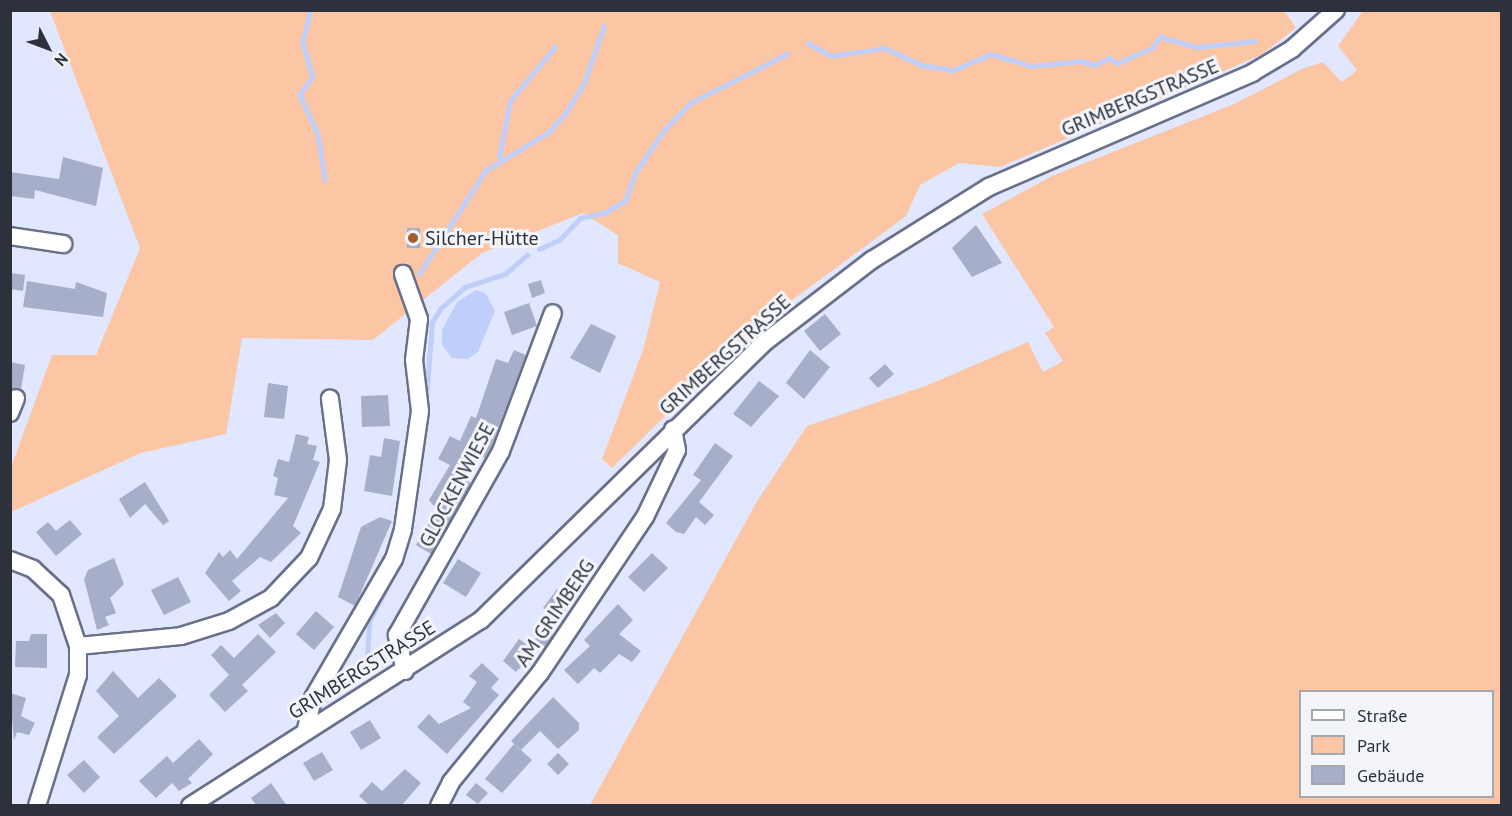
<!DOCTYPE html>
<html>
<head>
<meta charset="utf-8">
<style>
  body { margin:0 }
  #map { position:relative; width:1512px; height:816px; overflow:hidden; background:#e0e7fe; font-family:"PT Sans",sans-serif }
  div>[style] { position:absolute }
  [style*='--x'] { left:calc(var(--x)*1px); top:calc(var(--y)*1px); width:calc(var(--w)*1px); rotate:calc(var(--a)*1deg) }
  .green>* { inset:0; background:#fcc6a5 }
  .water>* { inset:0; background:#c0cefa }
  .stream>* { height:4.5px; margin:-2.25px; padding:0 2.25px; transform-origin:2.25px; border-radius:2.25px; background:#c0cefa }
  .building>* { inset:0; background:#a6aec9 }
  .roads { filter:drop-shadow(2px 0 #697089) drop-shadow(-2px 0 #697089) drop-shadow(0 2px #697089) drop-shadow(0 -2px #697089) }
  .minor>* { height:16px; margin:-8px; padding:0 8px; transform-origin:8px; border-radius:8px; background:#fff }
  .dots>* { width:16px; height:16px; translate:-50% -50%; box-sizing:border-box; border:3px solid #f3f5fa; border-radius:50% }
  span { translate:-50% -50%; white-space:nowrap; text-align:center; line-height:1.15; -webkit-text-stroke:6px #f3f5fa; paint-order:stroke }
  .street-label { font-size:20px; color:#2d313b }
  .poi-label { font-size:20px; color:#2d313b }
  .left { translate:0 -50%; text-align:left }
  .frame { position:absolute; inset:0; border:12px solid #2d313b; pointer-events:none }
  .legend { position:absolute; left:1299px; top:690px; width:195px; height:108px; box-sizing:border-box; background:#f3f5fa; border:2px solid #a4a7ae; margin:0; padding:8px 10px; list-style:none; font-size:18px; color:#2d313b }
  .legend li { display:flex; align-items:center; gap:12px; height:30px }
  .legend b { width:30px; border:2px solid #a4a7ae }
  .north { position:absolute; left:18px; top:18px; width:60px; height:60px; -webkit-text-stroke:4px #f3f5fa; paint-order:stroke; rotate:132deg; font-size:16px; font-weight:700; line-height:24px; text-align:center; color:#2d313b }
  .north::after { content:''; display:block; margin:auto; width:21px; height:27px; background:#2d313b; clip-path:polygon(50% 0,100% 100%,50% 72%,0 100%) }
</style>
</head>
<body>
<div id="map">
  <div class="green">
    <i style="clip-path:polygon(1284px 10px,1296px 28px,1261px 55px,1000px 167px,959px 163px,920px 185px,906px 216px,756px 327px,612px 468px,602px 459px,643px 350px,660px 282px,618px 263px,618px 235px,583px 213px,482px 253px,373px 340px,242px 338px,226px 434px,141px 453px,11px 512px,10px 470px,52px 355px,96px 355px,140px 248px,50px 11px)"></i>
    <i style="clip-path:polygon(evenodd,1363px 11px,1501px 11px,1501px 805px,590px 805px,756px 503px,807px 426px,928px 385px,1028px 342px,1043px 372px,1063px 361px,1045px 333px,1054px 327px,982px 214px,1052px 176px,1234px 104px,1302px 69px,1323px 62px,1342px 82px,1357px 70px,1338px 46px,1363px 11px,1300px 692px,1492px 692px,1492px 796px,1300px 796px,1300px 692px)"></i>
  </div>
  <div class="water">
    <i style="clip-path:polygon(476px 290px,486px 294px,495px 311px,478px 352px,468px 359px,452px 358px,442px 345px,442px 330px,457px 302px)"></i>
  </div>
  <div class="stream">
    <i style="--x:311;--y:10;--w:34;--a:104"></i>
    <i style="--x:303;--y:43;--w:35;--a:74"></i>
    <i style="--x:313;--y:77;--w:22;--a:126"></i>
    <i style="--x:300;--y:95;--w:43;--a:65.2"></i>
    <i style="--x:318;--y:134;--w:46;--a:81.2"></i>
    <i style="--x:808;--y:43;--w:26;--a:29"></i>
    <i style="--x:831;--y:56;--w:55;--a:-8.4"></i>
    <i style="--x:885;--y:48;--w:40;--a:25"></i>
    <i style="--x:921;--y:65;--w:33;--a:9"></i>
    <i style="--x:954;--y:70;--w:40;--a:-23.4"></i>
    <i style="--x:991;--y:54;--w:43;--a:16.3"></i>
    <i style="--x:1032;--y:66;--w:49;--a:-5.8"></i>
    <i style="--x:1081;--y:61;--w:15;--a:16"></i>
    <i style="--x:1095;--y:65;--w:15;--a:-28"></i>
    <i style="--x:1108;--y:58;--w:11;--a:27"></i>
    <i style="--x:1118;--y:63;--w:37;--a:-24"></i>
    <i style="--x:1152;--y:48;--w:14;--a:-54"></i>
    <i style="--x:1160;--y:37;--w:39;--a:15"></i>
    <i style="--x:1198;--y:47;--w:57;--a:-6"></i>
    <i style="--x:499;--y:157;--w:57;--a:-78.9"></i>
    <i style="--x:510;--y:101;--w:70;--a:-50.2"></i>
    <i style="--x:539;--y:249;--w:22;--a:-24"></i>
    <i style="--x:559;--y:240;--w:30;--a:-46"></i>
    <i style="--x:580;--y:218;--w:25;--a:-12"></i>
    <i style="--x:604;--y:213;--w:24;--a:-30"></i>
    <i style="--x:625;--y:201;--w:30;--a:-70"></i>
    <i style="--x:635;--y:173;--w:52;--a:-56"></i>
    <i style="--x:664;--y:130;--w:37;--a:-46"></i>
    <i style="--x:690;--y:103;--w:109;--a:-26.8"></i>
    <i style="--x:419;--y:274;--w:122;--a:-57.3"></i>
    <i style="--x:485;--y:171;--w:75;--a:-31.4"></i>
    <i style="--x:549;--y:132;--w:28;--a:-49"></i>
    <i style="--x:567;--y:111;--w:33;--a:-59"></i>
    <i style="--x:584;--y:83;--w:60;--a:-70.7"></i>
    <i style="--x:426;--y:399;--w:77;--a:-85.5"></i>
    <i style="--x:432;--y:322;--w:17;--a:-57"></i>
    <i style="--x:441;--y:308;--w:32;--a:-41"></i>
    <i style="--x:465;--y:287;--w:42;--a:-18"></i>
    <i style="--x:505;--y:274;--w:29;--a:-41"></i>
    <i style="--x:367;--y:660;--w:38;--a:-87"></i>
    <i style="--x:369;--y:622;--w:51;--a:-62.9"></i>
  </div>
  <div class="building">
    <i style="clip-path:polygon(63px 157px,103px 168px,96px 206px,35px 190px,34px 199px,10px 196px,10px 172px,59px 179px)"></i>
    <i style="clip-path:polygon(976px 225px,1002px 263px,972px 277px,952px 248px)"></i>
    <i style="clip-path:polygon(407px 228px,420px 228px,420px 248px,407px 248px)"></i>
    <i style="clip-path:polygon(10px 273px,25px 275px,23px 291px,10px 289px)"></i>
    <i style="clip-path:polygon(541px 280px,545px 293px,532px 298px,528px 284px)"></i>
    <i style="clip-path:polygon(27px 281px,75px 289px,76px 282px,107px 293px,103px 317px,23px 307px)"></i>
    <i style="clip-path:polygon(529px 303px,537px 326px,512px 335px,504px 312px)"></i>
    <i style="clip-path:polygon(825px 314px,841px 334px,820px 351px,804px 331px)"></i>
    <i style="clip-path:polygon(591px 324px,616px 336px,600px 373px,570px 358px)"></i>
    <i style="clip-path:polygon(514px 350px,526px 355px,491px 447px,485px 458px,473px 452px,460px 477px,471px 483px,431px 554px,416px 545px,437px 510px,429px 500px,450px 465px,438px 459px,450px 436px,460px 441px,471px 416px,476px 418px,496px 359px,508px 363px)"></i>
    <i style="clip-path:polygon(810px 350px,830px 367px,804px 399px,786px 383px)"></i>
    <i style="clip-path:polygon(10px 362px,25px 365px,21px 389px,10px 389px)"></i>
    <i style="clip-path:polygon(885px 364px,894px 374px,878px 388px,869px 378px)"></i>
    <i style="clip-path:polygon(759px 381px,779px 396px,751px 427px,733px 414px)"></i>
    <i style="clip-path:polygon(268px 383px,288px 386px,284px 419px,264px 417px)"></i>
    <i style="clip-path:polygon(388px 395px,390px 426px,362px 427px,361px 396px)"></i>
    <i style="clip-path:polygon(296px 434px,309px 437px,307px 444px,317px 446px,313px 460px,320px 462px,293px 526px,301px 533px,271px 562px,260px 557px,232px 581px,241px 591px,229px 601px,205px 573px,219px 552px,223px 557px,230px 550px,237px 559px,288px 498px,274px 495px,278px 478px,273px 476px,278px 459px,289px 462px)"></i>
    <i style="clip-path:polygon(384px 438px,400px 441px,392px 496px,364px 491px,370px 455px,381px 457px)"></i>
    <i style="clip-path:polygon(715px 443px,733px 456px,699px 502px,714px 515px,705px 525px,696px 517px,684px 534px,676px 532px,666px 523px,701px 480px,693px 475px)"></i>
    <i style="clip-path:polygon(145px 482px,169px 521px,163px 525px,145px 504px,130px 518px,119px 499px)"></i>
    <i style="clip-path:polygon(380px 517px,392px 521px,355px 606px,338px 597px,361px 527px)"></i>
    <i style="clip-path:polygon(70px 520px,82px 534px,56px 556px,36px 532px,48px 522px,56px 531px)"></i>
    <i style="clip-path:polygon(652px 553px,668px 568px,644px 592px,628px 577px)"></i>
    <i style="clip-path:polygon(114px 558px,124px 584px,110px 598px,116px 613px,105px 617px,109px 625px,97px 630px,84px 579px,88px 570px)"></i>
    <i style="clip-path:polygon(458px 559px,481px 573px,466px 597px,443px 583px)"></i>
    <i style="clip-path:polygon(178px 577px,191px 602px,164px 615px,151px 590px)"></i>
    <i style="clip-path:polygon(557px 589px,572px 600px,558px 619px,543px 608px)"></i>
    <i style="clip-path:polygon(618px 604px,633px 620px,619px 634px,641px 651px,632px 662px,619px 654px,600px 673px,594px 668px,578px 684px,564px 670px,590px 646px,584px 640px)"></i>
    <i style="clip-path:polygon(316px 611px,334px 627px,314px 650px,296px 634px)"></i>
    <i style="clip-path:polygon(276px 613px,285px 623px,270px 638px,258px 625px)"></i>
    <i style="clip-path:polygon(544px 628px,553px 635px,545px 647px,535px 639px)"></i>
    <i style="clip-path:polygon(31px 634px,47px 634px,47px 668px,15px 667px,16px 641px,29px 641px)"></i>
    <i style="clip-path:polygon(258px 634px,276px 652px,242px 685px,248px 691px,225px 712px,209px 695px,229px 675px,211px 655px,221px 645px,234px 658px)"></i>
    <i style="clip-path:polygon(519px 639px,535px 651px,516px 672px,503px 661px)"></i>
    <i style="clip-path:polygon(482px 663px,499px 679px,491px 688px,499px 695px,447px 754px,417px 727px,429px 714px,439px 724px,471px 708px,463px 702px,477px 682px,469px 676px)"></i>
    <i style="clip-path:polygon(113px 671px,138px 698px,159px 678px,177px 696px,114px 754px,97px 737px,119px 716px,96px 691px)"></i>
    <i style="clip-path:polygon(10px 693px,26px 698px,21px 716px,35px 723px,29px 735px,17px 732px,14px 741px)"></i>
    <i style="clip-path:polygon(553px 697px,579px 723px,579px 730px,558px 749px,540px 731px,521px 750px,511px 741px)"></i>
    <i style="clip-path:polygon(370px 720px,381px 738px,361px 750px,350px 732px)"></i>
    <i style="clip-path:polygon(199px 739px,213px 754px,188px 779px,192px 783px,179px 791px,172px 783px,156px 798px,139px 781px,167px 756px,173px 763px)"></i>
    <i style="clip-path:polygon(514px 744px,532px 760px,502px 793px,485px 779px)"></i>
    <i style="clip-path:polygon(322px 752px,333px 770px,314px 781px,303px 763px)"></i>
    <i style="clip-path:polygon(558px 753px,569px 764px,558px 775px,547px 764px)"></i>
    <i style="clip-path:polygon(84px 760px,100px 777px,84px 793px,67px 775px)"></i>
    <i style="clip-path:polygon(405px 769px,421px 783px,401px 806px,370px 806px,359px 796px,372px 782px,382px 791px)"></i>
    <i style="clip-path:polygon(271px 783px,287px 806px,257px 806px,251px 798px)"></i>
    <i style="clip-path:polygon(476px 783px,488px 793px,478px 804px,466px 795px)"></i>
  </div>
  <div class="roads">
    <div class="minor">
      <i style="--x:10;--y:236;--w:54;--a:8.6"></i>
      <i style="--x:10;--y:413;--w:16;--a:-68"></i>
      <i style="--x:10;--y:560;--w:25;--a:21"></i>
      <i style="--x:33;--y:569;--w:38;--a:43"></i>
      <i style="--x:61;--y:595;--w:54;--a:71.6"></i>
      <i style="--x:78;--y:646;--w:29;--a:90"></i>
      <i style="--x:78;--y:675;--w:137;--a:107.4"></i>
      <i style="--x:78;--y:646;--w:103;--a:-5.5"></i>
      <i style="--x:181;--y:636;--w:50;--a:-17.4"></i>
      <i style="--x:229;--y:621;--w:48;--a:-28.7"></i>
      <i style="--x:271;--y:598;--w:55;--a:-46.5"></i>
      <i style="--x:309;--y:558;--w:54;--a:-64.9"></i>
      <i style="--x:332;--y:509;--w:49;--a:-83"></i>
      <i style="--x:338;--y:460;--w:62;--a:-97.5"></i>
      <i style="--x:405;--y:671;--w:37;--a:-103"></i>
      <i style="--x:397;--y:635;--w:211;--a:-60.5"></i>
      <i style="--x:501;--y:451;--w:147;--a:-69.4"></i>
      <i style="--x:306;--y:729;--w:32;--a:-77"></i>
      <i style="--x:313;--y:698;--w:161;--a:-59.8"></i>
      <i style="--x:394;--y:559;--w:31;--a:-73"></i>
      <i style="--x:403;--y:529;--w:119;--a:-81.8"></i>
      <i style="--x:420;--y:411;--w:51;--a:-96.7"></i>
      <i style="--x:414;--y:360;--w:41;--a:-83"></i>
      <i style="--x:419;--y:319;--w:48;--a:-109.6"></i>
      <i style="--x:190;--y:806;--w:345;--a:-32.6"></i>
      <i style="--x:481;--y:620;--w:397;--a:-44.4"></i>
      <i style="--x:765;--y:342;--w:135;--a:-37.5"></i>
      <i style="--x:872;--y:260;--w:138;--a:-32"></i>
      <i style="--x:989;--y:187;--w:287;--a:-23.4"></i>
      <i style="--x:1252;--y:73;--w:47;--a:-31"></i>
      <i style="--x:1292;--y:49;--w:59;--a:-41.6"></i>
      <i style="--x:439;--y:806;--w:27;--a:-63"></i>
      <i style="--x:451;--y:782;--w:141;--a:-50.8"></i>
      <i style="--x:540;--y:673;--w:188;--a:-56.1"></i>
      <i style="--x:645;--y:517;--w:74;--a:-64.5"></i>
      <i style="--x:677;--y:450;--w:21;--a:-101"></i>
    </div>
  </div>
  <div class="dots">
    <i style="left:413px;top:238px;background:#a15d2e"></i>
  </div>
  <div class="street-label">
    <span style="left:1140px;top:98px;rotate:-23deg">GRIMBERGSTRASSE</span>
    <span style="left:725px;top:355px;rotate:-42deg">GRIMBERGSTRASSE</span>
    <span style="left:457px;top:485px;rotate:-62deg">GLOCKENWIESE</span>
    <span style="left:555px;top:613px;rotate:-56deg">AM GRIMBERG</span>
    <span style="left:362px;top:670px;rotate:-32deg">GRIMBERGSTRASSE</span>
  </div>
  <div class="poi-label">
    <span class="left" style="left:425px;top:238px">Silcher-Hütte</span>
  </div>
  <div class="frame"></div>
  <ul class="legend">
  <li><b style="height:8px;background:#fff"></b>Straße</li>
  <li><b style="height:16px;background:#fcc6a5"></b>Park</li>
  <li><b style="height:16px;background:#a6aec9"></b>Gebäude</li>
  </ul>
  <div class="north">N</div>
</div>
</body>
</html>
